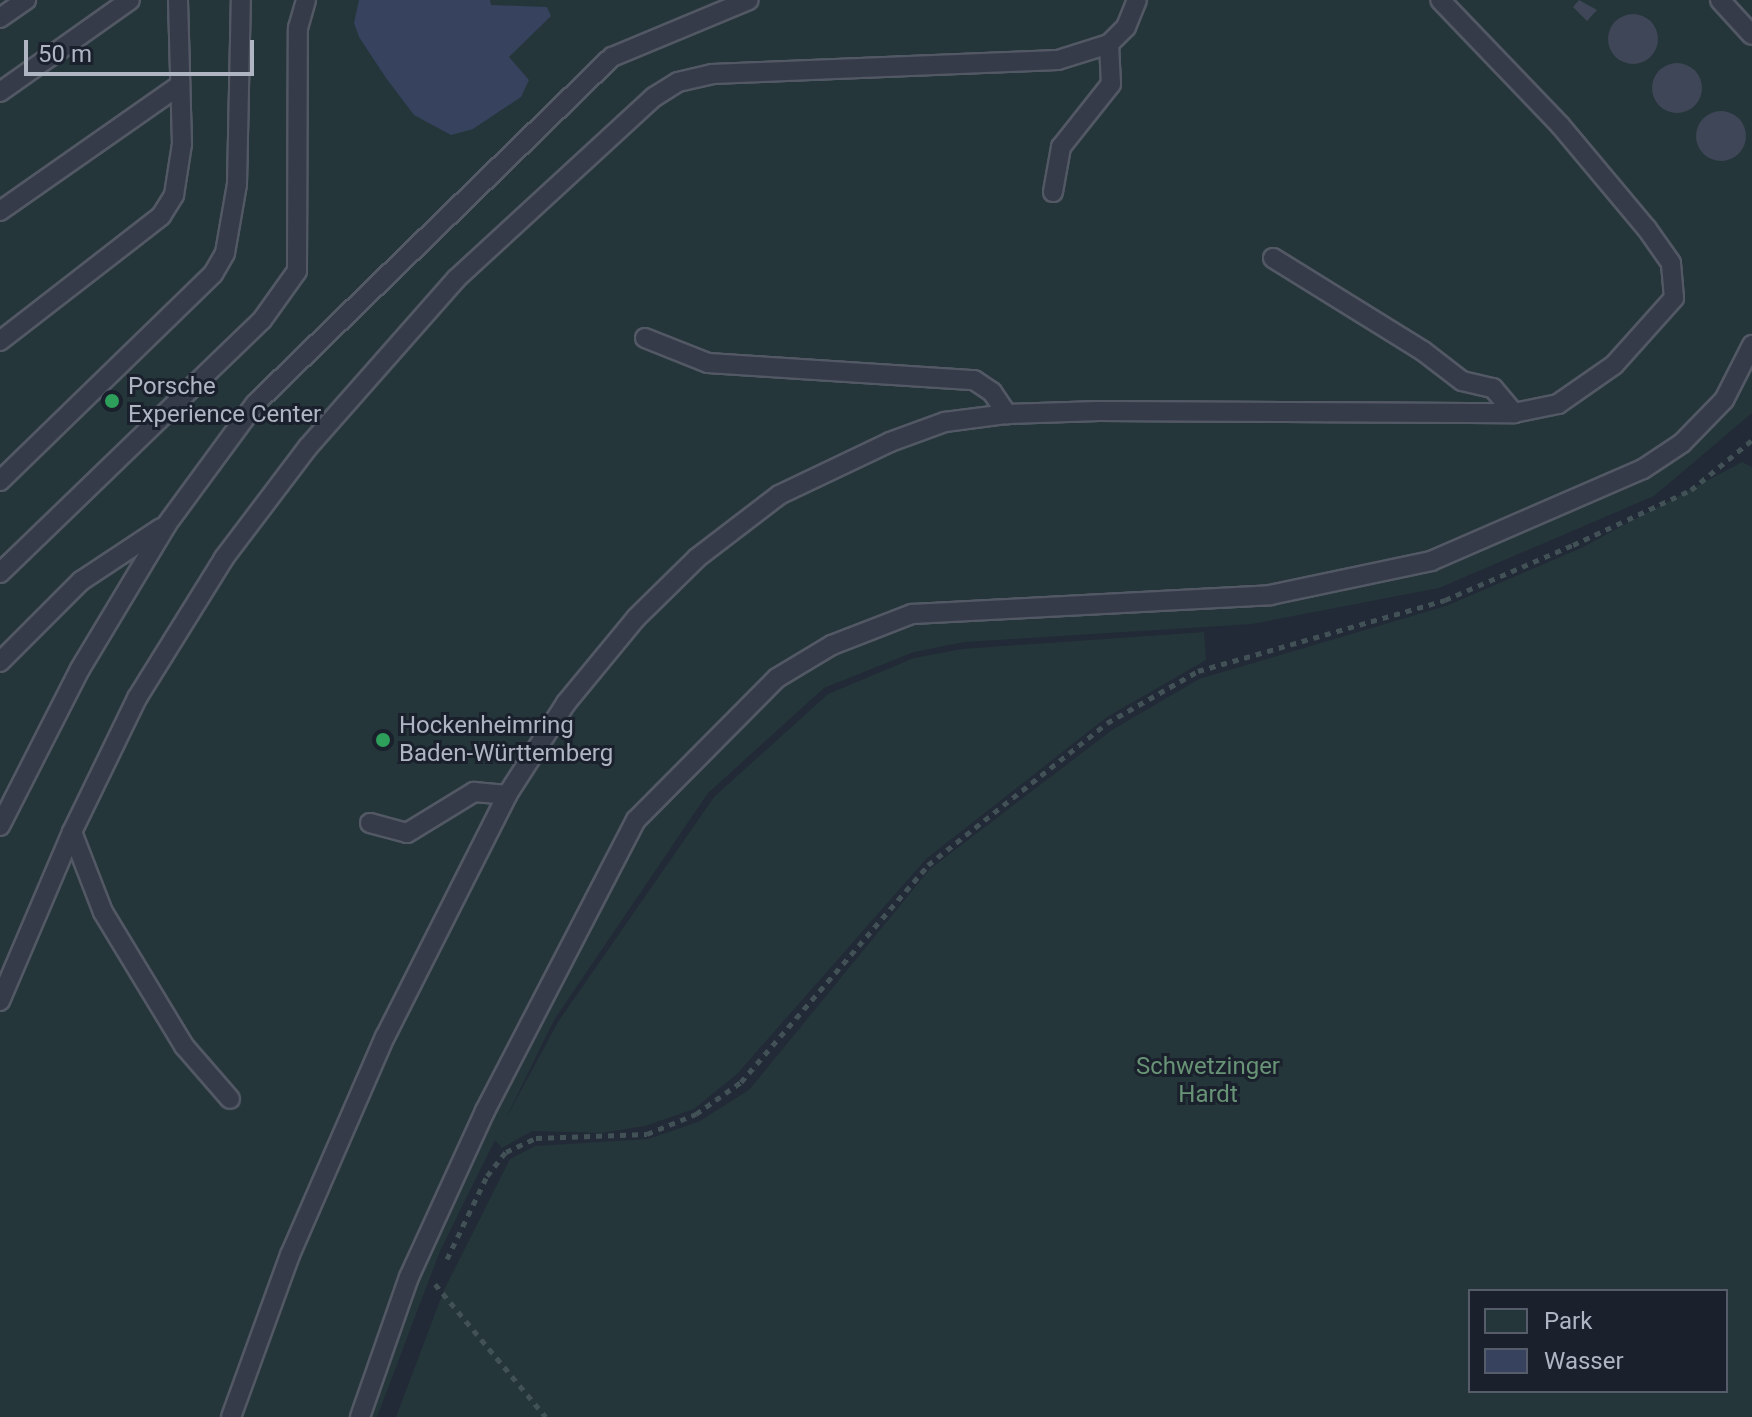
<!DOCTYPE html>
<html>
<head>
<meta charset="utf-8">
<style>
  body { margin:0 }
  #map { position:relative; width:1752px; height:1417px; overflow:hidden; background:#222937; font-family:Roboto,sans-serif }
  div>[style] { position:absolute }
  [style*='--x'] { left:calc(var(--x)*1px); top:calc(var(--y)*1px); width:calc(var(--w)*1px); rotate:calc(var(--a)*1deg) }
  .green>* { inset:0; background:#243639 }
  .water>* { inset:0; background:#36425e }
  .building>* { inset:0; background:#3e4657 }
  .round { border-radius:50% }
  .path>* { height:5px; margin-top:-2.5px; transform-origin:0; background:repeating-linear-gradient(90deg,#415155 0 6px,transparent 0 12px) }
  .roads { filter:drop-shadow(2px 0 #535865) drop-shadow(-2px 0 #535865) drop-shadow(0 2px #535865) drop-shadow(0 -2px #535865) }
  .service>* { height:18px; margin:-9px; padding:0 9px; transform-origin:9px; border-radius:9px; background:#353b48 }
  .dots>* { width:22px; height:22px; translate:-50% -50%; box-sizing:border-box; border:4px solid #1a202c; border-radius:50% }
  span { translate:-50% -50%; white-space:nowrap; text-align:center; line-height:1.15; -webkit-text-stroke:6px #1a202c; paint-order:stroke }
  .poi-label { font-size:24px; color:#b0b5c4 }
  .left { translate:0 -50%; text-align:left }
  .park-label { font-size:24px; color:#689376 }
  .legend { position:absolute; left:1468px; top:1289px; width:260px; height:104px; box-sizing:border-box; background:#1a202c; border:2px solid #565c69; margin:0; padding:10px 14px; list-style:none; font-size:24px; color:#b0b5c4 }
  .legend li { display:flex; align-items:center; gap:16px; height:40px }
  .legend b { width:40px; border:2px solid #565c69 }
  .scale { position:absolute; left:24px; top:40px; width:230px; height:36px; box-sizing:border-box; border:4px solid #b0b5c4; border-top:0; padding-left:10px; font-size:24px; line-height:28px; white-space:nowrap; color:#b0b5c4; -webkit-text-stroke:6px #1a202c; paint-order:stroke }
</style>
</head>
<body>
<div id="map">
  <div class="green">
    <i style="clip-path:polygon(0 0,1752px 0,1752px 413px,1654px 496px,1439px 588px,1252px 624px,964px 642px,914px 652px,824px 688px,708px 793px,554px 1020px,505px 1120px,558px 1022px,714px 797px,828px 694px,914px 658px,962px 649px,1204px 632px,1206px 660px,1107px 717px,926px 859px,737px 1074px,694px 1109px,645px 1126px,601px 1133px,532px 1131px,502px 1148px,495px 1140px,440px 1251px,377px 1417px,0 1417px)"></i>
    <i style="clip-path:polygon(evenodd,1742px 462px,1752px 467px,1752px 1417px,396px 1417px,444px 1290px,510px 1159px,535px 1146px,648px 1139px,698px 1122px,749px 1090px,930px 869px,1112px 730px,1199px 679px,1446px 606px,1581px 548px,1742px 462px,1470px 1291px,1726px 1291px,1726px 1391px,1470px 1391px,1470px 1291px)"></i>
  </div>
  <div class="water">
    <i style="clip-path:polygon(359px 0,490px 0,491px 5px,547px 7px,551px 16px,509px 57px,529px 80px,521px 97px,473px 129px,451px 135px,414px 115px,386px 78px,359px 37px,354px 23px)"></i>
  </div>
  <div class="building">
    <i style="clip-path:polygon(1579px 0,1597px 10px,1587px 21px,1573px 7px)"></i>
    <i class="round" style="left:1608px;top:14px;width:50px;height:50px"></i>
    <i class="round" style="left:1652px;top:63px;width:50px;height:50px"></i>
    <i class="round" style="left:1696px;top:111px;width:50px;height:50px"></i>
  </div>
  <div class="path">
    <i style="--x:447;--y:1259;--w:92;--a:-64.3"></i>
    <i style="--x:487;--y:1176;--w:31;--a:-52"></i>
    <i style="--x:506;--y:1152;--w:33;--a:-25"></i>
    <i style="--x:536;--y:1138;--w:111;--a:-2.1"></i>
    <i style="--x:647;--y:1134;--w:53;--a:-22.2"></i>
    <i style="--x:696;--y:1114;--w:55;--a:-35.4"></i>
    <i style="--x:741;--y:1082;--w:286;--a:-49.2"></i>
    <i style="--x:928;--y:865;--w:228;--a:-38.4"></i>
    <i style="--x:1107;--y:723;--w:105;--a:-29.7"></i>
    <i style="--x:1198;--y:671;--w:257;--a:-16"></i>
    <i style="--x:1445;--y:600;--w:139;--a:-23.3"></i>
    <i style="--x:1573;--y:545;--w:130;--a:-25"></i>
    <i style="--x:1691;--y:490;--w:79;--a:-39.3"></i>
    <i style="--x:435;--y:1284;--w:173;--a:50.2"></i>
  </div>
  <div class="roads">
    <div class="service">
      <i style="--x:1720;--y:0;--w:47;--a:47.6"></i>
      <i style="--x:0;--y:18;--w:32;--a:-35"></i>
      <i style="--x:0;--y:92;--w:159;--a:-35.3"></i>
      <i style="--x:1053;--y:192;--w:46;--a:-79.9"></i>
      <i style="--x:1061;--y:147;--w:80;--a:-51.6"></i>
      <i style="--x:1111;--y:84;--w:40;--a:-92.9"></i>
      <i style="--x:0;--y:211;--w:220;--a:-35"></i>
      <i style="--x:1273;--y:258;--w:176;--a:31.8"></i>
      <i style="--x:1423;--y:351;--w:49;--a:37.6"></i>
      <i style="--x:1462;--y:381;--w:32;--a:13"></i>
      <i style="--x:1493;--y:388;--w:33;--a:50"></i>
      <i style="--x:645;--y:338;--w:68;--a:21.6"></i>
      <i style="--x:708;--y:363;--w:267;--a:3.7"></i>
      <i style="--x:974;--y:380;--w:22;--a:34"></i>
      <i style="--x:992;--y:392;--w:27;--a:56"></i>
      <i style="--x:0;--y:341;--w:204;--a:-37.8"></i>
      <i style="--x:161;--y:216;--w:25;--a:-58"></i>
      <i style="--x:174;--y:195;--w:52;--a:-81.1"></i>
      <i style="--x:182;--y:144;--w:144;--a:-91.6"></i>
      <i style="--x:0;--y:481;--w:297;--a:-44.2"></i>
      <i style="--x:213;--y:274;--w:24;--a:-60"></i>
      <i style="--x:225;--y:253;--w:70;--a:-80.1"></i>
      <i style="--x:237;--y:184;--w:184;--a:-88.8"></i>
      <i style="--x:0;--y:573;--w:364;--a:-44"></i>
      <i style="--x:262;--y:320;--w:60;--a:-54.5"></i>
      <i style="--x:297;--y:271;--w:243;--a:-89.8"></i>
      <i style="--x:298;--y:28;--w:29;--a:-74"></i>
      <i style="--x:0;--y:662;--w:115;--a:-45"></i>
      <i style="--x:81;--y:581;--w:96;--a:-33.5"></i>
      <i style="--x:370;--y:823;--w:38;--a:15"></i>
      <i style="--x:407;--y:833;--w:79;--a:-31.5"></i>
      <i style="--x:474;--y:792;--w:33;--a:5"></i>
      <i style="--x:0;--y:826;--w:176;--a:-63"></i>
      <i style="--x:80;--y:669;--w:169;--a:-59"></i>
      <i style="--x:167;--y:524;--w:149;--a:-53.7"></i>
      <i style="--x:255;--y:404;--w:498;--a:-44.2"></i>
      <i style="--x:612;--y:57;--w:148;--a:-22.6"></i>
      <i style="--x:72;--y:832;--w:86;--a:68.8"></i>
      <i style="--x:103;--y:912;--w:157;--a:58.8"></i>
      <i style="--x:184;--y:1046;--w:70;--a:49"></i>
      <i style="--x:0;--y:1001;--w:184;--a:-66.9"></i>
      <i style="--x:72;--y:832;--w:149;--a:-64.1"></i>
      <i style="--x:137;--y:698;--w:165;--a:-58.1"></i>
      <i style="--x:224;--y:558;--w:139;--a:-52.9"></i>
      <i style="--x:308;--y:447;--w:224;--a:-48.6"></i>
      <i style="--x:456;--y:279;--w:269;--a:-42.6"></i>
      <i style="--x:654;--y:97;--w:28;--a:-32"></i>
      <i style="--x:678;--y:82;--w:35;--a:-13"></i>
      <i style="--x:712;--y:74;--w:346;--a:-2.3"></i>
      <i style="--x:1058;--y:60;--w:53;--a:-17.4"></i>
      <i style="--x:1109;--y:44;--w:24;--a:-45"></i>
      <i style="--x:1126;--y:27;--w:29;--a:-68"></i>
      <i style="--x:231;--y:1417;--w:172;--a:-70"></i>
      <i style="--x:290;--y:1255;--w:238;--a:-66.5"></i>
      <i style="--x:385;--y:1037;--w:271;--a:-63.2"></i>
      <i style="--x:507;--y:795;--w:109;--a:-57.3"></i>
      <i style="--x:566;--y:703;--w:110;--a:-50.5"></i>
      <i style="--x:636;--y:618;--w:86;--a:-44.5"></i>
      <i style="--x:697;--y:558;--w:103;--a:-37.5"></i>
      <i style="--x:779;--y:495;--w:123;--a:-25.5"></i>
      <i style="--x:890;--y:442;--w:59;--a:-20"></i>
      <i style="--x:945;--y:422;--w:63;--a:-7.4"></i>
      <i style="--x:1007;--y:414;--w:92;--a:-1.9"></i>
      <i style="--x:1099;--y:411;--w:415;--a:0.3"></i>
      <i style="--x:1514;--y:413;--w:45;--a:-11.6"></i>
      <i style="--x:1558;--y:404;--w:68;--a:-34.9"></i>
      <i style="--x:1614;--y:365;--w:90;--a:-48.2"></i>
      <i style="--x:1674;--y:298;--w:35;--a:-95"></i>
      <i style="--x:1671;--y:263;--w:42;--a:-125.2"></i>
      <i style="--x:1647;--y:229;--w:136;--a:-129.9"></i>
      <i style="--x:1560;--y:125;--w:173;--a:-133.8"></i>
      <i style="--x:360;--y:1417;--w:148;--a:-70.7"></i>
      <i style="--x:409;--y:1277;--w:183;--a:-65.4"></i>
      <i style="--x:485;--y:1111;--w:328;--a:-62.6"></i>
      <i style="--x:636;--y:820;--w:200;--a:-45.2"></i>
      <i style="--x:777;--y:678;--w:64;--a:-31"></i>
      <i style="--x:832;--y:645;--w:86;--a:-21.2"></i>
      <i style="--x:912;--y:614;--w:359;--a:-3"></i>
      <i style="--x:1270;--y:595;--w:165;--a:-11.9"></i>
      <i style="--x:1431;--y:561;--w:231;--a:-23.5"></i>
      <i style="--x:1643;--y:469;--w:47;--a:-33.7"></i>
      <i style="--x:1682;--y:443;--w:60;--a:-45.7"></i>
      <i style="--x:1724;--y:400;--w:62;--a:-63"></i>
    </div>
  </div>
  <div class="dots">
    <i style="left:112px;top:401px;background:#2e9e5b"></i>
    <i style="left:383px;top:740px;background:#2e9e5b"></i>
  </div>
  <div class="poi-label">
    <span class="left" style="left:128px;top:401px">Porsche<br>Experience Center</span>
    <span class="left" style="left:399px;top:740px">Hockenheimring<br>Baden-Württemberg</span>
  </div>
  <div class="park-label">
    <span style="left:1208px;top:1081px">Schwetzinger<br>Hardt</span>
  </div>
  <ul class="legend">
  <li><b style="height:22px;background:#243639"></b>Park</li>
  <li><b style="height:22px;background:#36425e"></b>Wasser</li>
  </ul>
  <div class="scale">50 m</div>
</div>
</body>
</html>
